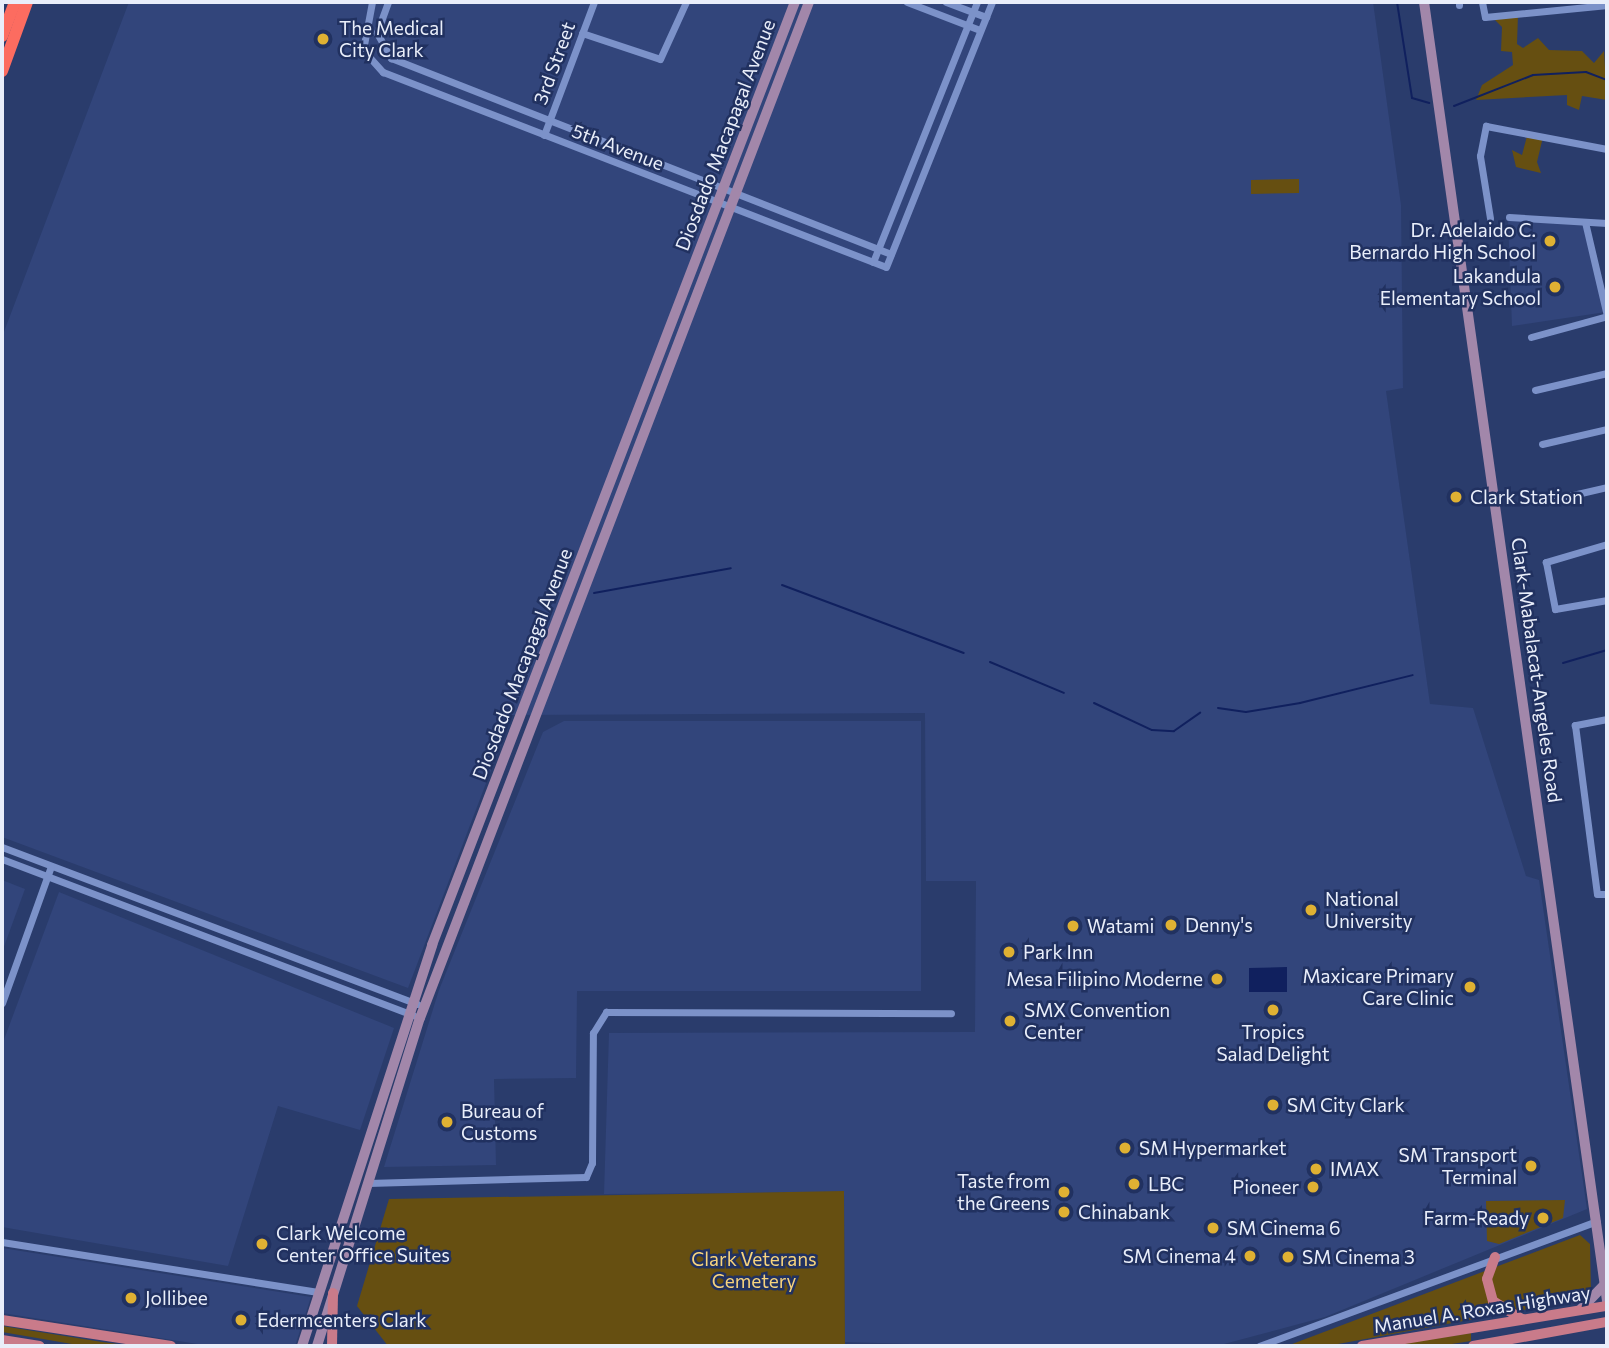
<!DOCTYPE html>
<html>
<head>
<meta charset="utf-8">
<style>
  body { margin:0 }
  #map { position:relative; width:1609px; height:1348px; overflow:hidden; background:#2a3c6c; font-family:Commissioner,sans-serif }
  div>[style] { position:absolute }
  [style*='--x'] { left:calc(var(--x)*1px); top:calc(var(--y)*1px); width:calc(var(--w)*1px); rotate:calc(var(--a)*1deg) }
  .built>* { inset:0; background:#32457b }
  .green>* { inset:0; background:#664f11 }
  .water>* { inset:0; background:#10205e }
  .stream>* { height:2px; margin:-1px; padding:0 1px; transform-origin:1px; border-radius:1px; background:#10205e }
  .minor>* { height:7px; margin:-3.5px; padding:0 3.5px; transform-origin:3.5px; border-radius:3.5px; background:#7c92c9 }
  .secondary>* { height:10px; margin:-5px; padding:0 5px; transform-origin:5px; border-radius:5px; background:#a287aa }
  .primary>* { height:10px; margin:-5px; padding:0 5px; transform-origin:5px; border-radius:5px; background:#c97b8a }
  .motorway>* { height:12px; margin:-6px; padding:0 6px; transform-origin:6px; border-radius:6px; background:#fc6c60 }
  .dots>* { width:19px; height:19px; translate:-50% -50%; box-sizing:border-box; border:4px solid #213160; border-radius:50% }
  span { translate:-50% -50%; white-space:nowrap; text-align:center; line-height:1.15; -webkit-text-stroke:5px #213160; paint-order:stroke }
  .poi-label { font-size:19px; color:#e9eefa }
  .left { translate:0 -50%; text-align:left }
  .right { translate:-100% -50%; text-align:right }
  .street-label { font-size:19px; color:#e9eefa }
  .park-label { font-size:19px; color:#f8d47d }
  .frame { position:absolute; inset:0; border:4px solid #e9eefa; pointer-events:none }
</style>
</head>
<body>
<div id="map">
  <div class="built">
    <i style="clip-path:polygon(129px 2px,1373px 2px,1401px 205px,1403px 388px,1386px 391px,1430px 704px,1473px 708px,1526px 876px,1539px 880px,1587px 1209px,1325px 1317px,1224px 1344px,976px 1346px,845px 1342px,844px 1192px,604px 1194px,609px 1033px,975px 1032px,976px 881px,926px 881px,925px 713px,512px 715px,408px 988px,2px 837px,2px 337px)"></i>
    <i style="clip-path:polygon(1508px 219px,1588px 224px,1606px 312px,1512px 326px)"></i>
    <i style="clip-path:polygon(564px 721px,921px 721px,921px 991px,577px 991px,576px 1078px,494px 1079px,496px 1165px,384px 1167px,439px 990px,543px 732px)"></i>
    <i style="clip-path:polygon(2px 880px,25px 889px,2px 952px)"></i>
    <i style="clip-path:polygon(59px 892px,394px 1028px,360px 1130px,278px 1106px,228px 1266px,2px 1227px,2px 1045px)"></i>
    <i style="clip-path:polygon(2px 1248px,311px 1297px,295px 1346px,210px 1346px,2px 1313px)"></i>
  </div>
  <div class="green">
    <i style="clip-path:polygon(1518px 15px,1517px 44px,1523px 48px,1538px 38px,1549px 50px,1582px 51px,1594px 63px,1604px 51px,1607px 100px,1582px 96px,1579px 110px,1567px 105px,1567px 95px,1476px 100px,1482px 85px,1513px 65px,1512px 52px,1501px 51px,1502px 27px,1494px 19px)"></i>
    <i style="clip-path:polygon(1527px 136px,1543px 137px,1537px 162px,1541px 173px,1516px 167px,1512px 150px,1522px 155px)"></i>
    <i style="clip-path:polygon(1299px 179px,1299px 193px,1251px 194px,1251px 180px)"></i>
    <i style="clip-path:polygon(844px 1191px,845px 1346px,388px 1346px,357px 1306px,389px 1199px)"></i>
    <i style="clip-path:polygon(1565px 1200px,1563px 1218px,1499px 1244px,1487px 1241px,1486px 1201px)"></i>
    <i style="clip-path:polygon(1580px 1235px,1590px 1244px,1591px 1293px,1583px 1299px,1327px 1346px,1287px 1346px)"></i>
    <i style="clip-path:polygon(2px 1326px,102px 1342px,134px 1346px,72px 1344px,2px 1332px)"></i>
    <i style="clip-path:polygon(1471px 1333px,1471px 1341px,1439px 1346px,1387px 1346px)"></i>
  </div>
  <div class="water">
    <i style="clip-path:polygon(1287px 967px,1287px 992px,1249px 992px,1249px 968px)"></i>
  </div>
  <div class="stream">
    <i style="--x:1397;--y:2;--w:97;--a:81.1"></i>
    <i style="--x:1412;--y:98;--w:18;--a:16"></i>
    <i style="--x:1454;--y:106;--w:85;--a:-21.4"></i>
    <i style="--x:1533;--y:75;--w:53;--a:-3.2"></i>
    <i style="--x:1586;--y:72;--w:22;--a:21"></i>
    <i style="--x:782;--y:585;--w:194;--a:20.5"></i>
    <i style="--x:594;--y:593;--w:139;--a:-10.3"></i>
    <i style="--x:990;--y:662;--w:80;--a:22.7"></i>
    <i style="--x:1563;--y:663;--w:46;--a:-16.5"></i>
    <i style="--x:1094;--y:703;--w:64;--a:25"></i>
    <i style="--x:1152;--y:730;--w:22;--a:3"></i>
    <i style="--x:1174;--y:731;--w:32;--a:-35"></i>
    <i style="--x:1218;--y:708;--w:28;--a:8"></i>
    <i style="--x:1246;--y:712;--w:55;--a:-9.5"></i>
    <i style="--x:1300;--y:703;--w:116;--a:-13.9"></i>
  </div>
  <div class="minor">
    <i style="--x:372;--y:2;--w:49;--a:100.6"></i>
    <i style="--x:363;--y:50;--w:30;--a:48"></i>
    <i style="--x:383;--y:72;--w:539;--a:21.19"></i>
    <i style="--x:886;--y:267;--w:285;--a:-68.2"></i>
    <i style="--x:388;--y:2;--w:33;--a:110"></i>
    <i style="--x:377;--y:33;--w:29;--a:61"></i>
    <i style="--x:391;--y:58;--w:537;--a:21.41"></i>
    <i style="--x:907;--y:2;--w:78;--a:21"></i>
    <i style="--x:946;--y:2;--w:43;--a:20.6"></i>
    <i style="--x:1459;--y:2;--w:3;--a:90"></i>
    <i style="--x:1482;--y:2;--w:15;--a:79"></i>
    <i style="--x:1485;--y:17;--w:123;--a:-5.6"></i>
    <i style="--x:582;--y:33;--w:82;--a:18.4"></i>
    <i style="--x:660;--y:59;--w:63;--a:-65.5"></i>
    <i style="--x:544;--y:135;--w:142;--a:-69.4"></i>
    <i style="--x:1509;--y:217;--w:98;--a:3.5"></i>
    <i style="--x:1490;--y:218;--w:63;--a:-99.2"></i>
    <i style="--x:1480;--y:156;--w:31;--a:-79"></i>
    <i style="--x:1486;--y:126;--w:123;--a:10.8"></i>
    <i style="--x:1585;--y:222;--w:97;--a:76.8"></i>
    <i style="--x:873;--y:262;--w:280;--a:-68.2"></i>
    <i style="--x:1531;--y:337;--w:79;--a:-15.4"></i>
    <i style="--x:1535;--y:390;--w:74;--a:-13.3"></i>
    <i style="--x:1542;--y:444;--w:67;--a:-13"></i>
    <i style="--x:1551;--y:500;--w:57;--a:-13.1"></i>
    <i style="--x:1607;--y:544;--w:64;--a:163.6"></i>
    <i style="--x:1546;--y:562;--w:48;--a:79.2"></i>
    <i style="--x:1555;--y:609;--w:53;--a:-9.8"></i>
    <i style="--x:1607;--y:719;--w:33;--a:169"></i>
    <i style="--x:1575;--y:725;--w:170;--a:82.6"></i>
    <i style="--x:1597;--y:894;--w:10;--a:0"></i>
    <i style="--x:2;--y:847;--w:444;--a:20.7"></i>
    <i style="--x:2;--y:859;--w:440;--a:20.8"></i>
    <i style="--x:2;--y:1003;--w:145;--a:-70.3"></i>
    <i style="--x:368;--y:1183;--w:218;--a:-1.6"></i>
    <i style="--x:586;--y:1177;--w:15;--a:-67"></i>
    <i style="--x:592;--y:1163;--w:130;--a:-89.6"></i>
    <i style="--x:593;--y:1033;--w:25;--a:-58"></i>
    <i style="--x:606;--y:1012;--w:345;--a:0.2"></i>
    <i style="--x:2;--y:1242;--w:320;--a:9"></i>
    <i style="--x:1259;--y:1346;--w:360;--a:-20.3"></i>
  </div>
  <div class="secondary">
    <i style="--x:1424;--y:2;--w:1312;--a:81.98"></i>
    <i style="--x:1581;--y:1309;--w:35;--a:-46"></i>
    <i style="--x:302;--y:1346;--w:422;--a:-72"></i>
    <i style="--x:432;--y:945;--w:1010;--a:-68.95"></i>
    <i style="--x:317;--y:1346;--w:344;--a:-72.6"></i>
    <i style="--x:420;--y:1018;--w:1088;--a:-69.05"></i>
  </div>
  <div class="primary">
    <i style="--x:1495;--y:1257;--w:23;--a:110"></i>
    <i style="--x:1487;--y:1279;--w:23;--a:75"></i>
    <i style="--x:1493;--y:1301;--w:34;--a:32"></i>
    <i style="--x:2;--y:1320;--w:171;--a:8.7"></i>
    <i style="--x:2;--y:1340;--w:38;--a:9"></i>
    <i style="--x:332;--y:1346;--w:53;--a:-88.9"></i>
    <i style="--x:1362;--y:1346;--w:248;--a:-9.3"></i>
    <i style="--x:1473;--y:1346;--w:136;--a:-10.2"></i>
  </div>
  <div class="motorway">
    <i style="--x:2;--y:36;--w:36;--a:-69"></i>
    <i style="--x:2;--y:71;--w:73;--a:-70.1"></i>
  </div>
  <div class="dots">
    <i style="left:323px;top:39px;background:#dfb133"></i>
    <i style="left:1550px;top:241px;background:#dfb133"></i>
    <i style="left:1555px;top:287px;background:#dfb133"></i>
    <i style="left:1456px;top:497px;background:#dfb133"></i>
    <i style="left:1311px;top:910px;background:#dfb133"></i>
    <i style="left:1171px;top:925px;background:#dfb133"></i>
    <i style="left:1073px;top:926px;background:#dfb133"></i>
    <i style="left:1009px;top:952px;background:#dfb133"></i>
    <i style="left:1217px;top:979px;background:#dfb133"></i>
    <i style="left:1470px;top:987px;background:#dfb133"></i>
    <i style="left:1273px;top:1010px;background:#dfb133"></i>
    <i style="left:1010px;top:1021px;background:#dfb133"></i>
    <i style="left:1273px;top:1105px;background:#dfb133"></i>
    <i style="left:447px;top:1122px;background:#dfb133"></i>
    <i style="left:1125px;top:1148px;background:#dfb133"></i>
    <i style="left:1531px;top:1166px;background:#dfb133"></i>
    <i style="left:1316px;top:1169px;background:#dfb133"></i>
    <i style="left:1134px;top:1184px;background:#dfb133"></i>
    <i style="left:1313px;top:1187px;background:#dfb133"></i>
    <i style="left:1064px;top:1192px;background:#dfb133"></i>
    <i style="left:1064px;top:1212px;background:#dfb133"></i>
    <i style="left:1543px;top:1218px;background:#dfb133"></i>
    <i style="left:1213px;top:1228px;background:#dfb133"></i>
    <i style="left:262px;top:1244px;background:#dfb133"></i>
    <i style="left:1250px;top:1256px;background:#dfb133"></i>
    <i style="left:1288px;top:1257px;background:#dfb133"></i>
    <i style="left:131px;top:1298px;background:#dfb133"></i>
    <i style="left:241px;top:1320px;background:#dfb133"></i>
  </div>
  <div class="poi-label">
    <span class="left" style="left:339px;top:39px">The Medical<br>City Clark</span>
    <span class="right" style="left:1536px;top:241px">Dr. Adelaido C.<br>Bernardo High School</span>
    <span class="right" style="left:1541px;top:287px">Lakandula<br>Elementary School</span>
    <span class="left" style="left:1470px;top:497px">Clark Station</span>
    <span class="left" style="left:1325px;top:910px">National<br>University</span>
    <span class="left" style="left:1185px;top:925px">Denny's</span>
    <span class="left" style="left:1087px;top:926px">Watami</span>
    <span class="left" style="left:1023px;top:952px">Park Inn</span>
    <span class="right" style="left:1454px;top:987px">Maxicare Primary<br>Care Clinic</span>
    <span class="right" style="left:1203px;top:979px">Mesa Filipino Moderne</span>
    <span class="left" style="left:1024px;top:1021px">SMX Convention<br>Center</span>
    <span style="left:1273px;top:1043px">Tropics<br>Salad Delight</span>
    <span class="left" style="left:1287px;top:1105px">SM City Clark</span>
    <span class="left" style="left:461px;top:1122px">Bureau of<br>Customs</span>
    <span class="left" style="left:1139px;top:1148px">SM Hypermarket</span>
    <span class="right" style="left:1517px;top:1166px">SM Transport<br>Terminal</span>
    <span class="left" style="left:1330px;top:1169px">IMAX</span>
    <span class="right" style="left:1050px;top:1192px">Taste from<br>the Greens</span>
    <span class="left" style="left:1148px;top:1184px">LBC</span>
    <span class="right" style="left:1299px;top:1187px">Pioneer</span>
    <span class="left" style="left:1078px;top:1212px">Chinabank</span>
    <span class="right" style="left:1529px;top:1218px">Farm-Ready</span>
    <span class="left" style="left:1227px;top:1228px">SM Cinema 6</span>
    <span class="left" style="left:276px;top:1244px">Clark Welcome<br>Center Office Suites</span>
    <span class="right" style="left:1236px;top:1256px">SM Cinema 4</span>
    <span class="left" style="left:1302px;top:1257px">SM Cinema 3</span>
    <span class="left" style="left:145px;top:1298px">Jollibee</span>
    <span class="left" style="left:257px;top:1320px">Edermcenters Clark</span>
  </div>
  <div class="street-label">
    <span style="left:554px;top:63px;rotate:-70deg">3rd Street</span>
    <span style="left:725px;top:135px;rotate:-69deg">Diosdado Macapagal Avenue</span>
    <span style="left:618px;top:147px;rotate:21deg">5th Avenue</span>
    <span style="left:522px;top:664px;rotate:-69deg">Diosdado Macapagal Avenue</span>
    <span style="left:1537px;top:670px;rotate:82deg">Clark-Mabalacat-Angeles Road</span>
    <span style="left:1482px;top:1309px;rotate:-9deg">Manuel A. Roxas Highway</span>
  </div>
  <div class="park-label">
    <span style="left:754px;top:1270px">Clark Veterans<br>Cemetery</span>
  </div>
  <div class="frame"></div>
</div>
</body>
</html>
